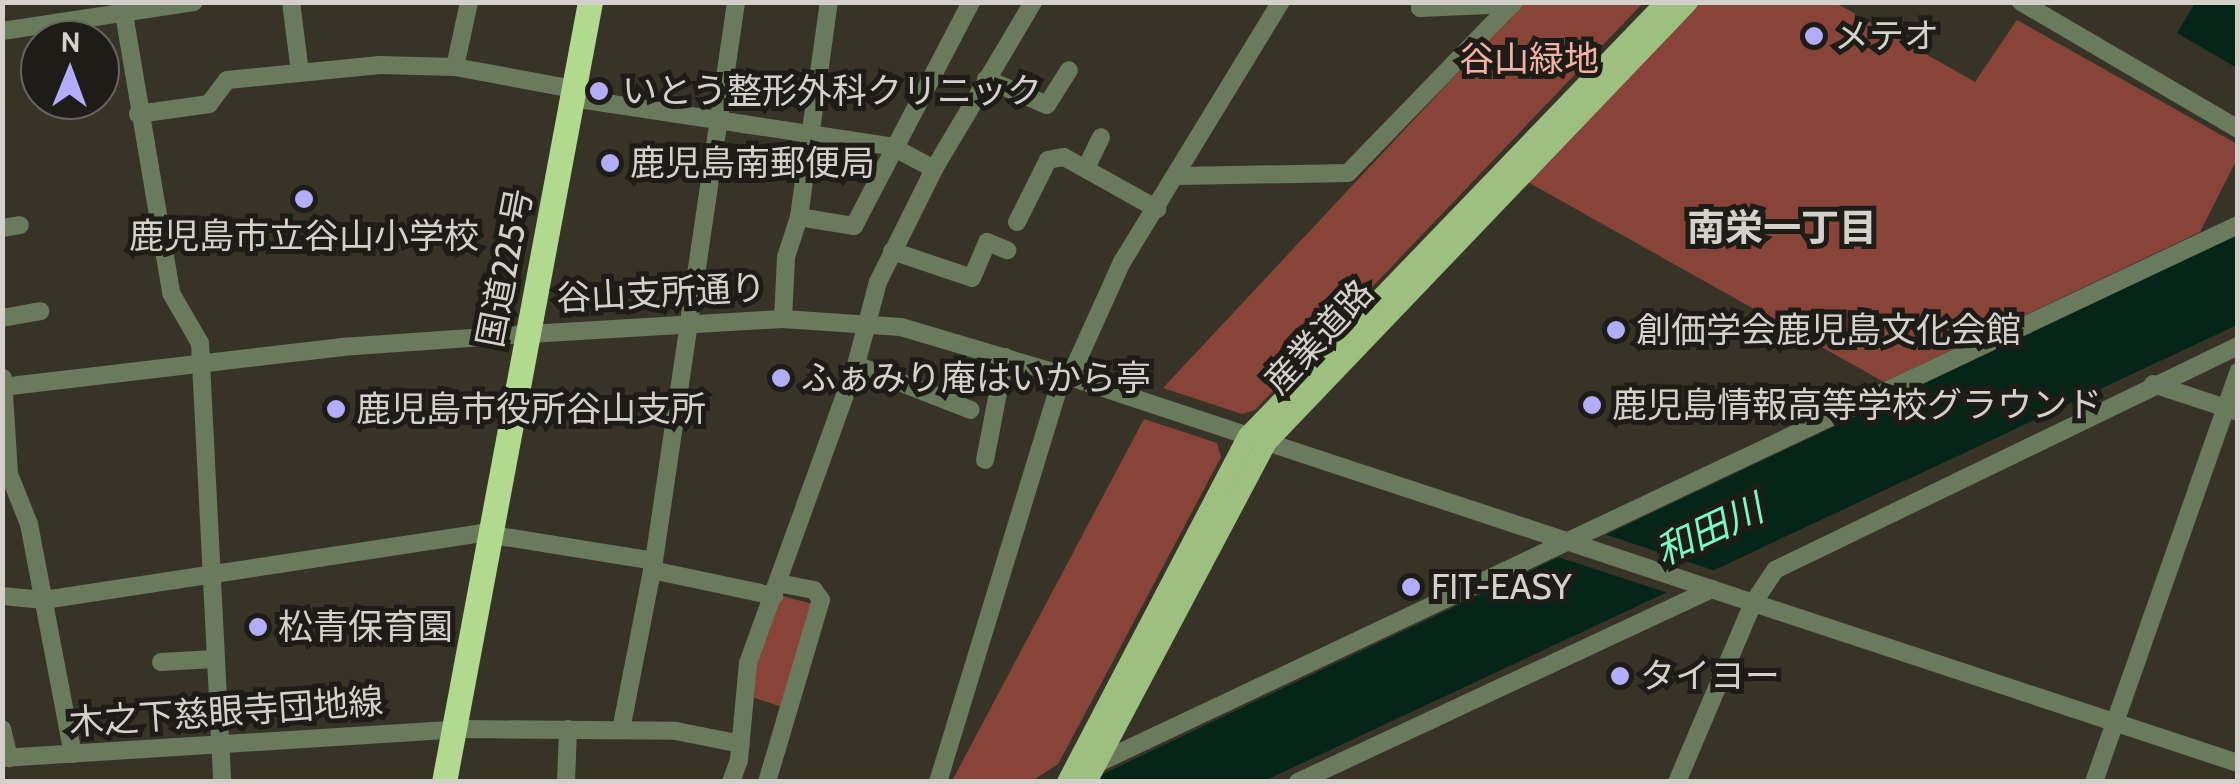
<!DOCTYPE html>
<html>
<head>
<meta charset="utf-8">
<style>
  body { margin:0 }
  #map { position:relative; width:2240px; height:784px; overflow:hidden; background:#373427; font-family:Cabin,"Noto Sans JP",sans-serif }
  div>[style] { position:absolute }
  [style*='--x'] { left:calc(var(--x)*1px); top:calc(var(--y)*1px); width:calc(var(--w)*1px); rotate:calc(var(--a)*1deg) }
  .green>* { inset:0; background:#89443a }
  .water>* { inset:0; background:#052519 }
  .pier>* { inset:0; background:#373427 }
  .minor>* { height:18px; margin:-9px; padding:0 9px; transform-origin:9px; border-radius:9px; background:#6a7a5c }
  .major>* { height:20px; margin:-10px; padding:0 10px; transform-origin:10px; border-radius:10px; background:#9dbf80 }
  .highway>* { height:25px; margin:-12.5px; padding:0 12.5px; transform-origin:12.5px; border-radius:12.5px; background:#b2da8e }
  .dots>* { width:28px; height:28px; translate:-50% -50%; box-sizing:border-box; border:5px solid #1d1c16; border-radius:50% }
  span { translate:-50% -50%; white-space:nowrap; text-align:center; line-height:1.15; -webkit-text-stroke:10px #1d1c16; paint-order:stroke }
  .poi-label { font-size:35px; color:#d3d1c9 }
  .left { translate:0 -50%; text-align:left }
  .park-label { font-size:35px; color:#f5b0a5 }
  .street-label { font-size:35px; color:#d3d1c9 }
  .neighbourhood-label { font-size:38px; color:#d3d1c9; font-weight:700 }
  .water-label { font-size:38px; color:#75f9c5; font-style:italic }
  .frame { position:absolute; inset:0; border:5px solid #d3d1c9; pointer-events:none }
  .north { position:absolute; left:20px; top:20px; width:100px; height:100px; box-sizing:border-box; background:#1d1c16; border:2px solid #66645e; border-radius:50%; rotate:1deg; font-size:28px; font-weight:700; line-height:40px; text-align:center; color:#d3d1c9 }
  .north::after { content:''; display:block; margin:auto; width:35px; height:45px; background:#b3acf9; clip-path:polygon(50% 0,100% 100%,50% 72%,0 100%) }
</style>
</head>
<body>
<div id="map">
  <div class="green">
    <i style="clip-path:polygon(1523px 3px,1643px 3px,1255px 410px,1242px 414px,1163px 388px)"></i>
    <i style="clip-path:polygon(1692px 3px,1836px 3px,1975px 82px,2017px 20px,2237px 144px,2237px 159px,2200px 232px,1884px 382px,1526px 181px)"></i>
    <i style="clip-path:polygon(1144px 419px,1217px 443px,1221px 457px,1086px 712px,1058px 764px,1032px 781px,952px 781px)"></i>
    <i style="clip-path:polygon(782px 596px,813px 604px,782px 707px,749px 696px,751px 673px)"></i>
  </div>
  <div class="water">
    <i style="clip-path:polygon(2195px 3px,2237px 3px,2237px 68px,2177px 33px)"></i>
    <i style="clip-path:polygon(2237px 235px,2237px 325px,1264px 781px,1086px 782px)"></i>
  </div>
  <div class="pier">
    <i style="clip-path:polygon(1604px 534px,1719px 572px,1671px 594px,1555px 556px)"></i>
  </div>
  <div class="minor">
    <i style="--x:122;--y:2;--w:295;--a:80.4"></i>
    <i style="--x:171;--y:293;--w:58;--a:59.9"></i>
    <i style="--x:200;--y:343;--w:440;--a:87.1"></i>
    <i style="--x:291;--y:2;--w:71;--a:82.7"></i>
    <i style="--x:1420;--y:2;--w:6;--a:90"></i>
    <i style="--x:1420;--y:8;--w:93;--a:-2.5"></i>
    <i style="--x:2021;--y:2;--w:251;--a:30.3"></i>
    <i style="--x:2;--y:31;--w:194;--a:-8.6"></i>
    <i style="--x:455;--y:67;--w:66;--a:-77.8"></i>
    <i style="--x:986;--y:79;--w:66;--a:23.1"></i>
    <i style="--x:1047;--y:105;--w:41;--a:-57.8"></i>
    <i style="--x:572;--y:98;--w:323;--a:8.6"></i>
    <i style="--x:891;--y:146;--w:49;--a:28.1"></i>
    <i style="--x:138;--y:114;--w:72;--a:-8"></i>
    <i style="--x:209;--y:104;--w:30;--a:-53"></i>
    <i style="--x:227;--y:80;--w:154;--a:-5.6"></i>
    <i style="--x:380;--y:65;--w:75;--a:1.5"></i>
    <i style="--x:455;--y:67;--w:121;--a:10.5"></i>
    <i style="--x:1087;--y:166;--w:32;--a:-64"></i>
    <i style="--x:1177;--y:176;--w:171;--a:-1"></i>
    <i style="--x:1348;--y:173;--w:238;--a:-45.9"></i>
    <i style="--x:799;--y:217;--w:56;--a:9.3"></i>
    <i style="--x:854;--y:226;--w:253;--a:-62.4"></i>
    <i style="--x:1017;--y:222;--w:69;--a:-63.4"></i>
    <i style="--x:1048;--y:160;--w:16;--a:-11"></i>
    <i style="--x:1064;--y:157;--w:107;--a:29.2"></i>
    <i style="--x:2;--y:228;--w:18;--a:-9"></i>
    <i style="--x:892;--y:251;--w:84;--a:18.6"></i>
    <i style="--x:972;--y:278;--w:39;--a:-67"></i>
    <i style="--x:987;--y:242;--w:22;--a:22"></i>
    <i style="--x:2;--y:318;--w:39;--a:-10"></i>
    <i style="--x:783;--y:319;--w:62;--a:-87.2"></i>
    <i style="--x:786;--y:257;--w:42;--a:-72"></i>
    <i style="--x:799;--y:217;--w:217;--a:-82.1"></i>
    <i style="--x:856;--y:365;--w:123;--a:21.4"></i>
    <i style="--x:3;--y:378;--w:96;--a:86.4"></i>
    <i style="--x:9;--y:474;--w:54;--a:68.2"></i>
    <i style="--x:29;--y:524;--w:234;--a:79.2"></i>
    <i style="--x:2153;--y:384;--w:89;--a:18.2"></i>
    <i style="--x:2;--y:387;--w:341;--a:-6.7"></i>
    <i style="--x:341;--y:347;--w:188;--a:-4"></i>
    <i style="--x:529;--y:334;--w:254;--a:-3.4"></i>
    <i style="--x:783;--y:319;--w:118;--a:3.9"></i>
    <i style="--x:901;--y:327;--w:176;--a:16.5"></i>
    <i style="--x:1070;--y:377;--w:1230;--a:18.29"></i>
    <i style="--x:985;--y:460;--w:105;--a:-79"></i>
    <i style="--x:652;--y:570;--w:125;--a:12"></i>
    <i style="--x:2;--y:596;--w:42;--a:5.4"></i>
    <i style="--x:44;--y:600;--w:441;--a:-8.7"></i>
    <i style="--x:480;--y:533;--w:176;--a:9.1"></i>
    <i style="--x:161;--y:662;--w:53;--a:-3.2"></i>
    <i style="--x:2;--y:729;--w:30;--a:76"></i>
    <i style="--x:621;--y:730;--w:172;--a:-79"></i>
    <i style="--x:654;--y:561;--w:565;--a:-81.65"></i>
    <i style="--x:2;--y:758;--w:464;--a:-3.6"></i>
    <i style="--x:465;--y:729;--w:211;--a:0.5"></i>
    <i style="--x:676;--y:731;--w:66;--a:11.3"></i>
    <i style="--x:1096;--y:764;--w:1263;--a:-25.27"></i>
    <i style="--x:566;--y:782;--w:53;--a:-87.8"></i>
    <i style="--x:731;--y:782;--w:23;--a:-70"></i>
    <i style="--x:739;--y:760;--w:97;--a:-84.7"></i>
    <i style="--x:748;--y:663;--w:317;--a:-70.1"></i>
    <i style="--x:856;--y:365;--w:86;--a:-75.2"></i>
    <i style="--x:878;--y:282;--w:126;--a:-63.6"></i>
    <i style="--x:934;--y:169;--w:194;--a:-59.3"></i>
    <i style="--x:767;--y:782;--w:190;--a:-73.5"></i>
    <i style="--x:821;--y:600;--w:12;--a:-125"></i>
    <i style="--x:814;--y:590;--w:36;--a:-169"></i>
    <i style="--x:938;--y:782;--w:418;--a:-73"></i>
    <i style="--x:1060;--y:382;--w:11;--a:-27"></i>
    <i style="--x:1070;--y:377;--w:126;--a:-65.7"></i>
    <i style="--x:1122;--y:262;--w:305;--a:-58.6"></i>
    <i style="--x:1298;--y:782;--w:457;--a:-25"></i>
    <i style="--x:1677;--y:782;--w:194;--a:-67"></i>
    <i style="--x:1753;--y:603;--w:40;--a:-56"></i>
    <i style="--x:1775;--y:570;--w:514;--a:-25.82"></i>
    <i style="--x:2094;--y:782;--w:435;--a:-70.6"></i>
  </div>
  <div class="major">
    <i style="--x:1067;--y:782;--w:390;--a:-62.4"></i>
    <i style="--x:1248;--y:436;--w:603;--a:-46.08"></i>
    <i style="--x:1087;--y:782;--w:385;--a:-62.1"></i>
    <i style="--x:1267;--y:442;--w:609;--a:-46.26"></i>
  </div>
  <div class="highway">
    <i style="--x:444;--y:782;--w:794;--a:-79.4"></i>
  </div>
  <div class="dots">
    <i style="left:1814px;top:36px;background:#b3acf9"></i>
    <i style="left:599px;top:91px;background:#b3acf9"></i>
    <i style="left:610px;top:163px;background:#b3acf9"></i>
    <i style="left:304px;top:199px;background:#b3acf9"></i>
    <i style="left:1616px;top:330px;background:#b3acf9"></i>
    <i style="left:781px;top:378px;background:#b3acf9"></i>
    <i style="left:1592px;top:405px;background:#b3acf9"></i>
    <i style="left:336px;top:409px;background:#b3acf9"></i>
    <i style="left:1411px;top:587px;background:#b3acf9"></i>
    <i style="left:258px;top:627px;background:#b3acf9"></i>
    <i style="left:1620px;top:676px;background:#b3acf9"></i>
  </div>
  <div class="poi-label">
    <span class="left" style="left:1834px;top:36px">メテオ</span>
    <span class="left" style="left:622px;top:91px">いとう整形外科クリニック</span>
    <span class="left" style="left:630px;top:163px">鹿児島南郵便局</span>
    <span style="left:304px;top:236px">鹿児島市立谷山小学校</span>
    <span class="left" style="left:1636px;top:330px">創価学会鹿児島文化会館</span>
    <span class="left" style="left:801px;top:378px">ふぁみり庵はいから亭</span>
    <span class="left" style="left:1612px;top:405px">鹿児島情報高等学校グラウンド</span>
    <span class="left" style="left:356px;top:409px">鹿児島市役所谷山支所</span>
    <span class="left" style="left:1431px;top:587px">FIT-EASY</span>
    <span class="left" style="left:278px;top:627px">松青保育園</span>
    <span class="left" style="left:1640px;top:676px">タイヨー</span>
  </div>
  <div class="park-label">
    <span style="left:1529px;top:59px">谷山緑地</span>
  </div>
  <div class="street-label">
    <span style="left:505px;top:268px;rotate:-79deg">国道225号</span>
    <span style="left:661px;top:293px;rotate:-3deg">谷山支所通り</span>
    <span style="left:1319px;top:337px;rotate:-47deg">産業道路</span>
    <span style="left:226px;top:712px;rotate:-4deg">木之下慈眼寺団地線</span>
  </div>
  <div class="neighbourhood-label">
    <span style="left:1782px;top:228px">南栄一丁目</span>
  </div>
  <div class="water-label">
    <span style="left:1709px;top:530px;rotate:-25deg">和田川</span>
  </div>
  <div class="frame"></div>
  <div class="north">N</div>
</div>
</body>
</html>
